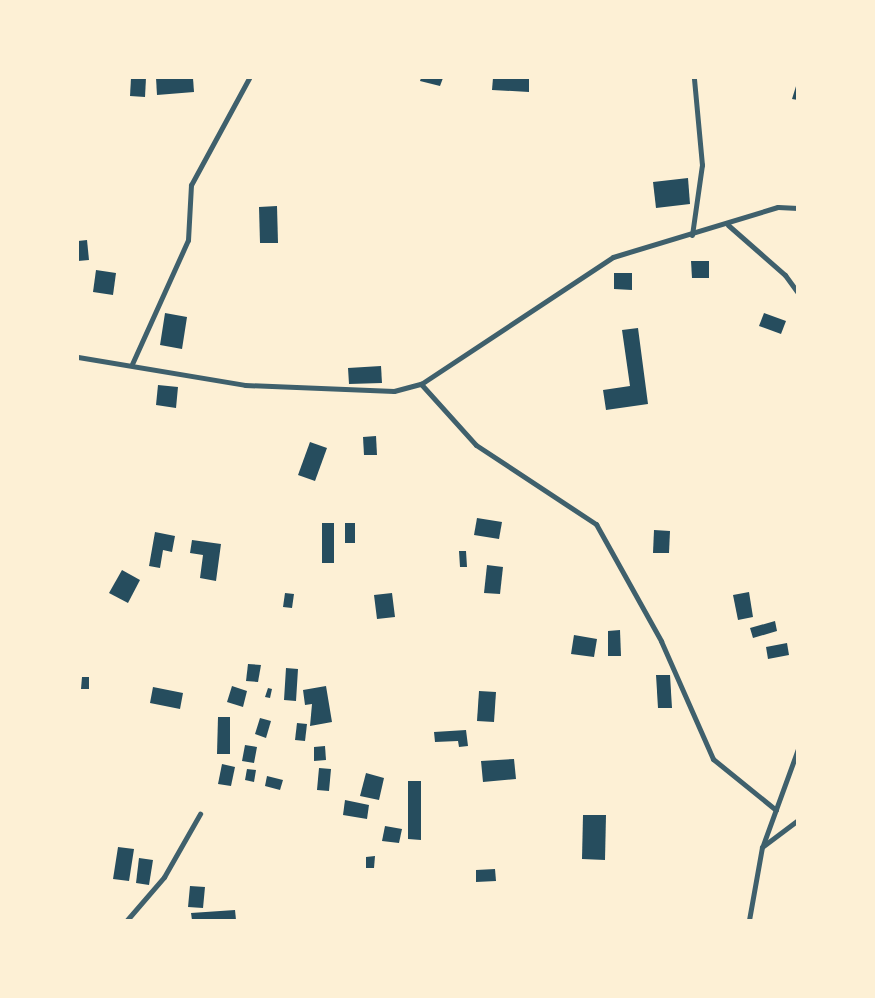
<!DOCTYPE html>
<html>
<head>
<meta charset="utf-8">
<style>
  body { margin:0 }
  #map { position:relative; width:875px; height:998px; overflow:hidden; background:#fdf0d5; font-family:"Times New Roman",serif }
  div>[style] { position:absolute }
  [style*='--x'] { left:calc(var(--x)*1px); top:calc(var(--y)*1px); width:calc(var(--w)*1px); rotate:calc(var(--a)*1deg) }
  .building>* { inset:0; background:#264d5e }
  .minor>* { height:5px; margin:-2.5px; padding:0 2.5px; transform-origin:2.5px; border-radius:2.5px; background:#3f606c }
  span { translate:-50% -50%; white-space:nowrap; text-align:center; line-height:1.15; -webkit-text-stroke:4px #fdf0d5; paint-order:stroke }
  .frame { position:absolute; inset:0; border:79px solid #fdf0d5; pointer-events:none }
</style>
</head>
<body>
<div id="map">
  <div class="building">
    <i style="clip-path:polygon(131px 78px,146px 78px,145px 97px,130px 96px)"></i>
    <i style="clip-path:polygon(156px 78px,193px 78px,194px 92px,157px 95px)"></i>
    <i style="clip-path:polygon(421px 78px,443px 78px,440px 86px,420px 81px)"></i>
    <i style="clip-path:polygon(493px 78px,529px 78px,529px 92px,492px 90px)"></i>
    <i style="clip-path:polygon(797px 83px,798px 83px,798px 100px,792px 99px)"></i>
    <i style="clip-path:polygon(688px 178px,690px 204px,656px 208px,653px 182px)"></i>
    <i style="clip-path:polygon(277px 206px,278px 243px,260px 243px,259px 207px)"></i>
    <i style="clip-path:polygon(87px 240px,89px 260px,78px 261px,78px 241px)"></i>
    <i style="clip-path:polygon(691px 261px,709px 261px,709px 278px,692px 278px)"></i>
    <i style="clip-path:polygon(96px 270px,116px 273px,113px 295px,93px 292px)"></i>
    <i style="clip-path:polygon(614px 273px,632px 273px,632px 290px,614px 289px)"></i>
    <i style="clip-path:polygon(165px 313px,187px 317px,182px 349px,160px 345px)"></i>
    <i style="clip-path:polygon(764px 313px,786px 321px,781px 334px,759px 326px)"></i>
    <i style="clip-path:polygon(638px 328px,648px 404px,606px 410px,603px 390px,630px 386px,622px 330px)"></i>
    <i style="clip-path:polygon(381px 366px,382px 383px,349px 384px,348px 368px)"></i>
    <i style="clip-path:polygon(158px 385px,178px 387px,176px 408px,156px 405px)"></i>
    <i style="clip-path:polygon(376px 436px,377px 455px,364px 455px,363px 437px)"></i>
    <i style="clip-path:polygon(310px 442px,327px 448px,315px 481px,298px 475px)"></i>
    <i style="clip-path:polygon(477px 518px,502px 522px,499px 539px,474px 535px)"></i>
    <i style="clip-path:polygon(322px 523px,334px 523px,334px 563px,322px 563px)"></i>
    <i style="clip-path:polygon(345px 523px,355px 523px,355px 543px,345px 543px)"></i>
    <i style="clip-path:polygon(654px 530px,670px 531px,669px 553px,653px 553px)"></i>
    <i style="clip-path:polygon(155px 532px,175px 536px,172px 552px,163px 550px,160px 568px,149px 566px)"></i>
    <i style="clip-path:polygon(192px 540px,221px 544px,216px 581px,200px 578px,203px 555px,190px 553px)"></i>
    <i style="clip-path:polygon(459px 551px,466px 551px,467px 567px,460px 567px)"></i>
    <i style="clip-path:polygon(487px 565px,503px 567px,500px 594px,484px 593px)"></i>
    <i style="clip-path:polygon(122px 570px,140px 580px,128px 603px,109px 593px)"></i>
    <i style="clip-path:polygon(749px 592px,753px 617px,738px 620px,733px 595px)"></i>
    <i style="clip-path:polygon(285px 593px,294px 594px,292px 608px,283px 607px)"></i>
    <i style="clip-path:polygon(392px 593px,395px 617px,377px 619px,374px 595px)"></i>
    <i style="clip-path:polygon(775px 621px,777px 631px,753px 638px,750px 628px)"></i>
    <i style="clip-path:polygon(620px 630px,621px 656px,608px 656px,608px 631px)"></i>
    <i style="clip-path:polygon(574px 635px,597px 639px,594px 657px,571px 654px)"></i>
    <i style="clip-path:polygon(787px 643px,789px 655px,768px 659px,766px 647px)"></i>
    <i style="clip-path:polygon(248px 664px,261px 665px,258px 682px,246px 681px)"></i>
    <i style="clip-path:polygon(286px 668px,298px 669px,296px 701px,284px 700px)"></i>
    <i style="clip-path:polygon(656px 675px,670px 675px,672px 708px,658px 708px)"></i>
    <i style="clip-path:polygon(82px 677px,89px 677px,89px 689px,81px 689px)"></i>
    <i style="clip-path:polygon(232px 686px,247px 691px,243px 707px,227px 702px)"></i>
    <i style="clip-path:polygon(326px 686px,332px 722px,310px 726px,312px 704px,305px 705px,303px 690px)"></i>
    <i style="clip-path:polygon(153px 687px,183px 693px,180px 709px,150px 703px)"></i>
    <i style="clip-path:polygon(268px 688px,272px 689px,270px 698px,265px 697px)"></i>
    <i style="clip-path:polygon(479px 691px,496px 692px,494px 722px,477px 721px)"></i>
    <i style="clip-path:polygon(218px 717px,230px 717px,230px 754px,217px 754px)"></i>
    <i style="clip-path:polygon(260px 718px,271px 721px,266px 738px,255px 734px)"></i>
    <i style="clip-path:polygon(297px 723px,307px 724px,305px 741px,295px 740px)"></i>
    <i style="clip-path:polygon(466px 730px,468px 746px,459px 747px,458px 741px,435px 742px,434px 732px)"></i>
    <i style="clip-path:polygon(245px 745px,257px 747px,254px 763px,242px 761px)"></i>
    <i style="clip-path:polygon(325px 746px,326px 760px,314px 761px,314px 747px)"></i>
    <i style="clip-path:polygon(514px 759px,516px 779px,483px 782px,481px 761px)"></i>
    <i style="clip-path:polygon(222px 764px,235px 767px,231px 786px,218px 784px)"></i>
    <i style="clip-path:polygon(319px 768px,331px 769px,329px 791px,317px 790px)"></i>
    <i style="clip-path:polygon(247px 769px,256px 770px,254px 782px,245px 780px)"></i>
    <i style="clip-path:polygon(366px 773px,384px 778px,379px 800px,360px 796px)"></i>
    <i style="clip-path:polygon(267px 776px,283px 780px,280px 790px,265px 786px)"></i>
    <i style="clip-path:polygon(408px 781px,421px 781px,421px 840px,408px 839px)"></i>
    <i style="clip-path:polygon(345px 800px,369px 805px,367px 819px,343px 815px)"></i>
    <i style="clip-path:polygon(583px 815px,606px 815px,605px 860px,582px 859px)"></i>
    <i style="clip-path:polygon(385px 826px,402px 829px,399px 843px,382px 841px)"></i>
    <i style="clip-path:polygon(118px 847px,134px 849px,129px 881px,113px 879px)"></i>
    <i style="clip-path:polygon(375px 856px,374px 868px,366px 868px,366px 857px)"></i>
    <i style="clip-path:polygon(139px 858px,153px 860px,149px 885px,136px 883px)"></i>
    <i style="clip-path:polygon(495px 869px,496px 881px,476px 882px,476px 870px)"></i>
    <i style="clip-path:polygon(190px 886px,205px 887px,203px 908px,188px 907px)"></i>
    <i style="clip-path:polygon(235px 910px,236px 920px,192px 920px,191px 913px)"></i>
  </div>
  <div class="minor">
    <i style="--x:728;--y:225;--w:76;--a:41.3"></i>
    <i style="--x:785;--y:275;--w:22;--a:54"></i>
    <i style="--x:692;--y:235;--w:71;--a:-81.9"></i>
    <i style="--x:702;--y:165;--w:87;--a:-95.3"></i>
    <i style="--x:78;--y:357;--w:169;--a:9.5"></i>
    <i style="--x:245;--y:385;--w:149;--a:2.3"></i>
    <i style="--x:394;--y:391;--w:28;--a:-15"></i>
    <i style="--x:421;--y:384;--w:230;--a:-33.5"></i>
    <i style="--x:613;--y:257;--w:172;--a:-16.9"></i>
    <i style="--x:778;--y:207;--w:20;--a:3"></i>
    <i style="--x:132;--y:364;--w:136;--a:-65.7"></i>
    <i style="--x:188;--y:240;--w:55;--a:-86.9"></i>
    <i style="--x:191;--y:185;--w:122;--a:-61.5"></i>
    <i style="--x:421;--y:384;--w:82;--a:48"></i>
    <i style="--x:476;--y:445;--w:144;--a:33.4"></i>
    <i style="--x:596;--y:524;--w:134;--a:60.9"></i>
    <i style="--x:661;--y:641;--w:129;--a:66.2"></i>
    <i style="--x:713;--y:759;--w:81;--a:39"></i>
    <i style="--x:763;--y:845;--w:102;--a:-70"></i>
    <i style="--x:127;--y:920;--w:57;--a:-49.3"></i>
    <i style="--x:164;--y:877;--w:73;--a:-60.3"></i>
    <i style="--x:749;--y:920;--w:74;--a:-79.9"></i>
    <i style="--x:762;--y:847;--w:45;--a:-36.9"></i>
  </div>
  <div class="frame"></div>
</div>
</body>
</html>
